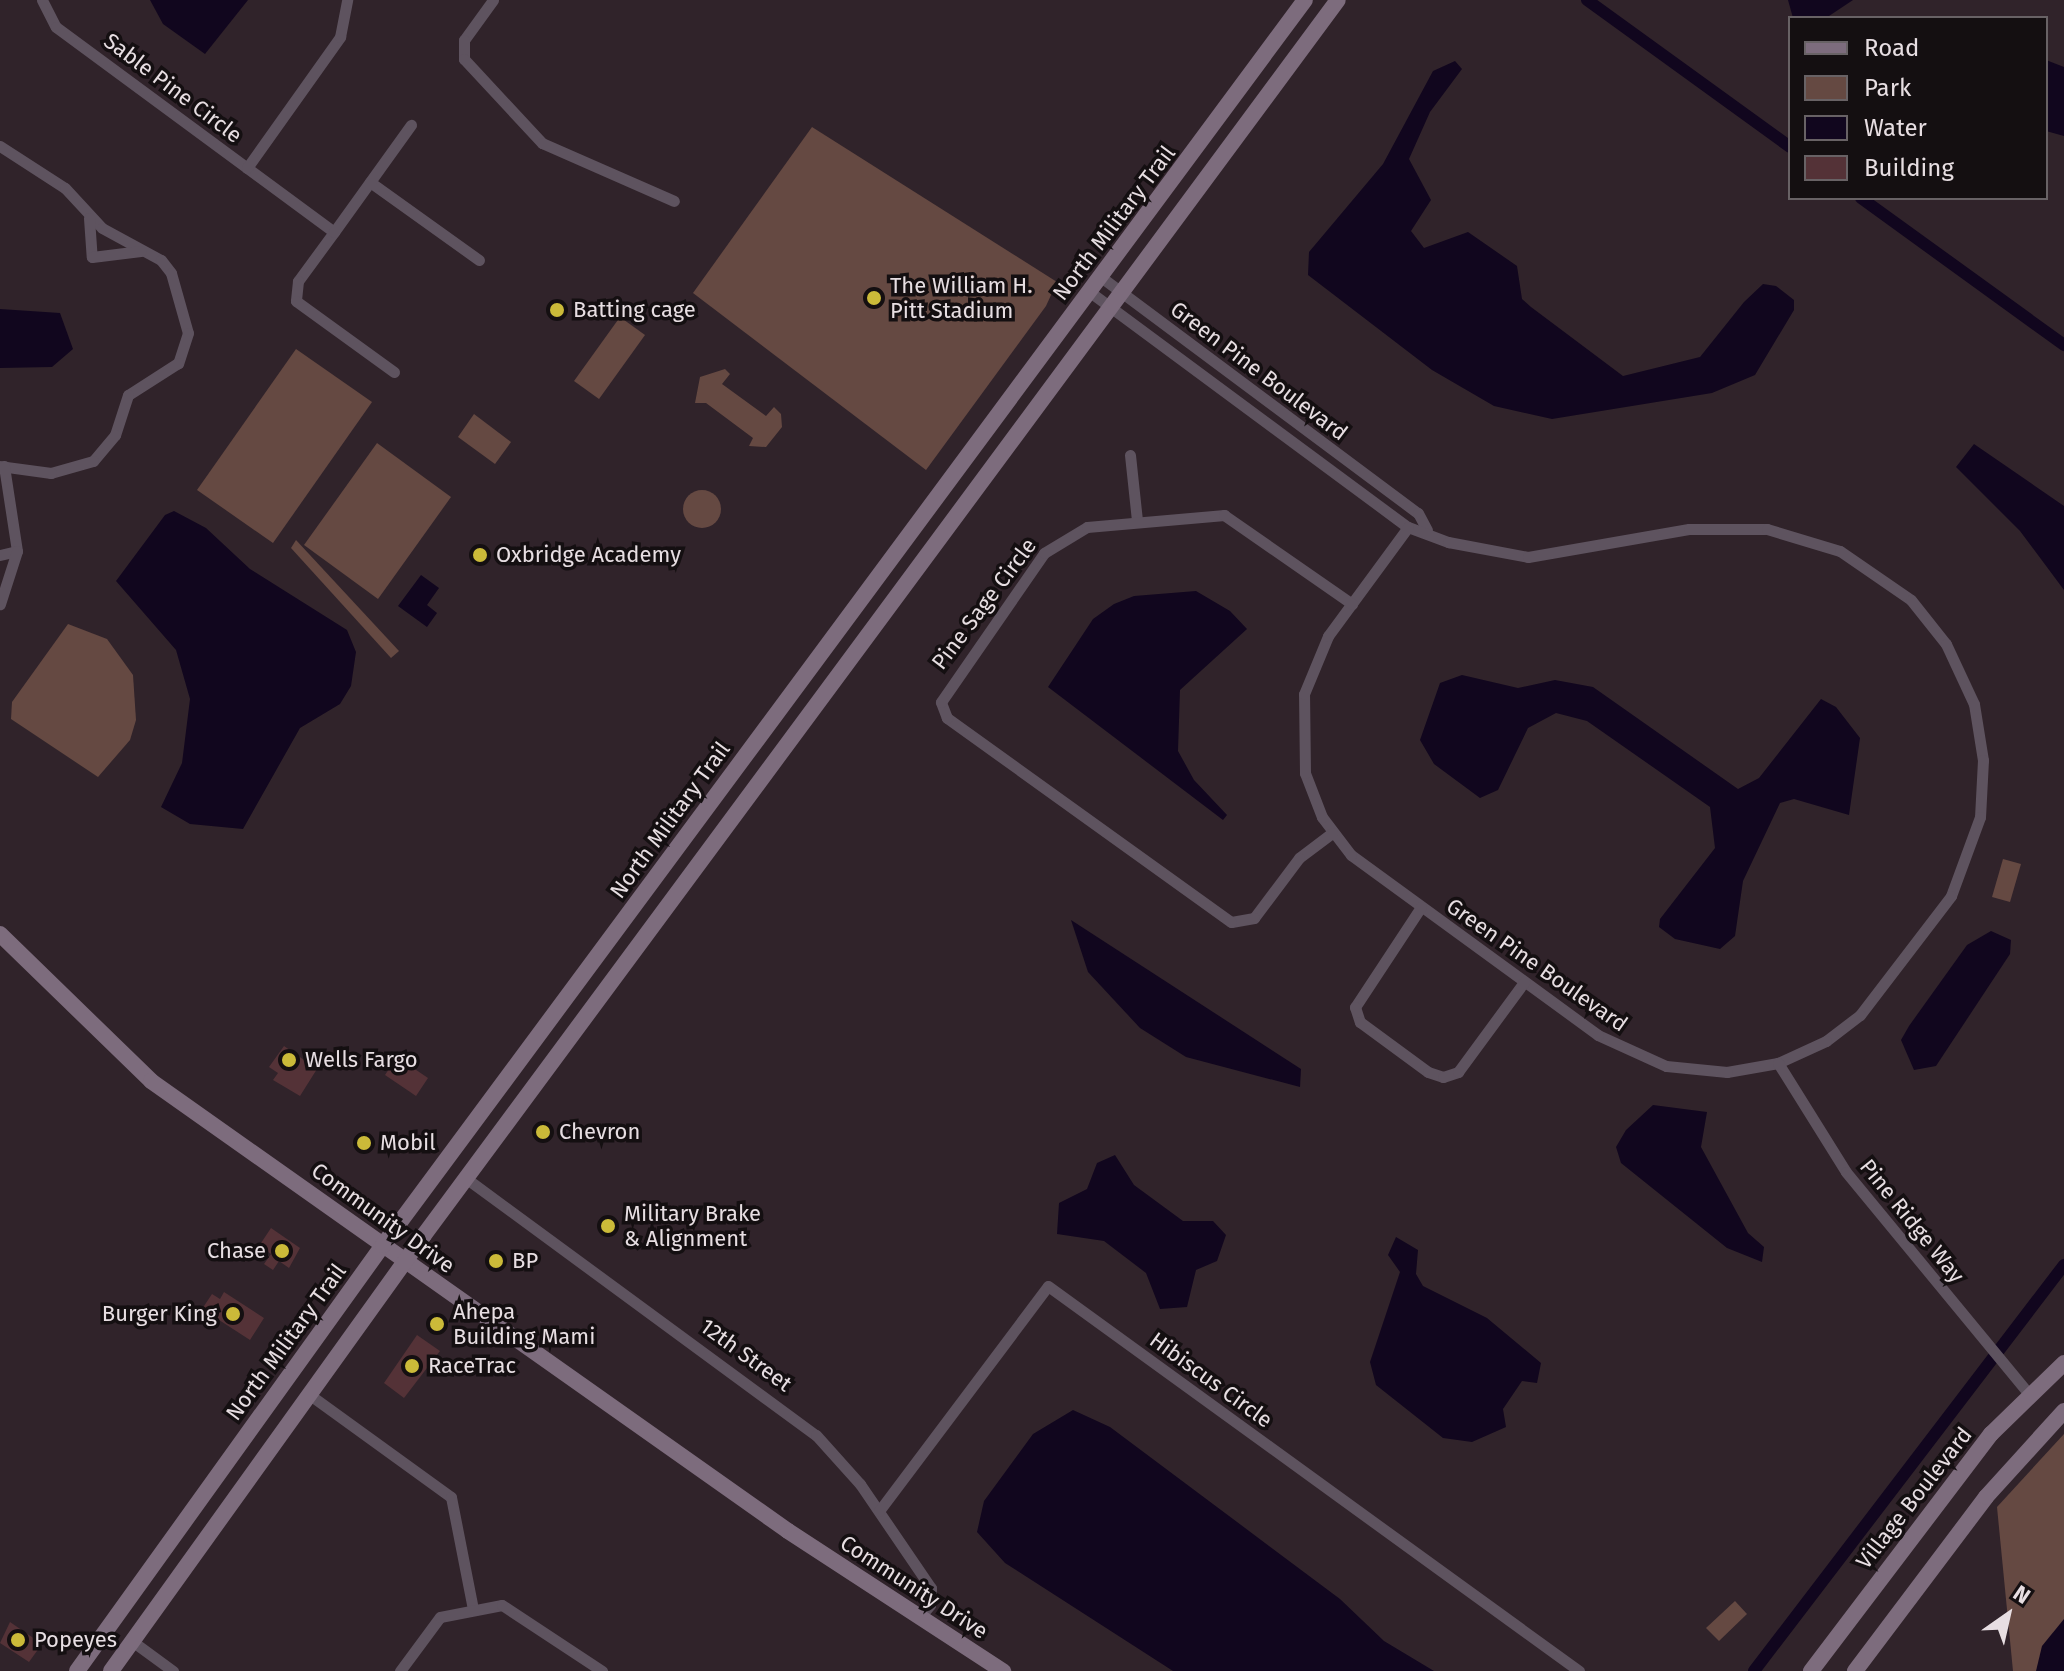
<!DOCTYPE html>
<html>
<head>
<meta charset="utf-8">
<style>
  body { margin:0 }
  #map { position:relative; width:2064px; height:1671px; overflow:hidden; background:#30232a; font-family:"Fira Sans",sans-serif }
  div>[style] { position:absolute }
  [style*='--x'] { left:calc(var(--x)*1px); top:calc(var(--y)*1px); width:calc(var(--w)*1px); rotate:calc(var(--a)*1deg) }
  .green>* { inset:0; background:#654942 }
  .round { border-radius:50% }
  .water>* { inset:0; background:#11061e }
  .canal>* { height:12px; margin:-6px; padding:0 6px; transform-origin:6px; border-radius:6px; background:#11061e }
  .building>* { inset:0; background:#543237 }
  .street>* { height:11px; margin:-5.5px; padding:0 5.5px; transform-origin:5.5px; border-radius:5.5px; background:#5e535f }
  .secondary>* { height:16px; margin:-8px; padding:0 8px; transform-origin:8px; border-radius:8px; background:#7d6c7d }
  .dots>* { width:22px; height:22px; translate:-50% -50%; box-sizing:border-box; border:4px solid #140f11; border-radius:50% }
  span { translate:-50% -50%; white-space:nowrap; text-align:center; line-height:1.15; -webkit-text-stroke:7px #140f11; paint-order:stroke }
  .street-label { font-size:22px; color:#e7dee2 }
  .poi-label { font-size:22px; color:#e7dee2 }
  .left { translate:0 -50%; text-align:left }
  .right { translate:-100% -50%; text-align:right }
  .legend { position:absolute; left:1788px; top:16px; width:260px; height:184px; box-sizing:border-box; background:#140f11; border:2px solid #686265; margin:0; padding:10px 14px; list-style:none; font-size:24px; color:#e7dee2 }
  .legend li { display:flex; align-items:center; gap:16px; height:40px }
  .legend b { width:40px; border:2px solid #686265 }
  .north { position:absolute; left:1968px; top:1575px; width:80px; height:80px; -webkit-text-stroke:6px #140f11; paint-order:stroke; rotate:34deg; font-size:22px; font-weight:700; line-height:32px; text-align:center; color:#e7dee2 }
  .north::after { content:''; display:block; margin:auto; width:28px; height:36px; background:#e7dee2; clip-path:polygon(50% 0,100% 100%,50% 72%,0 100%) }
</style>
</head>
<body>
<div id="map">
  <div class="green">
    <i style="clip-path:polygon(812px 127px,1057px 282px,1046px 306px,926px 470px,693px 293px)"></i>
    <i style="clip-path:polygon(620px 317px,645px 335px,599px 399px,574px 381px)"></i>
    <i style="clip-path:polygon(296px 349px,372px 402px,273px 543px,197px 490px)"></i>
    <i style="clip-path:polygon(725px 369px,730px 374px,722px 384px,766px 416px,774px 407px,781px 414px,782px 427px,766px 447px,749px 446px,753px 438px,706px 403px,695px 403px,700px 377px)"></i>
    <i style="clip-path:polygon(474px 414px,511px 442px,495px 464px,458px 437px)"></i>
    <i style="clip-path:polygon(377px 443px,451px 497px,378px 599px,304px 545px)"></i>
    <i class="round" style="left:683px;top:490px;width:38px;height:38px"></i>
    <i style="clip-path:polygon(296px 540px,399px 651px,391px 658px,291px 548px)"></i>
    <i style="clip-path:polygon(68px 624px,107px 639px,133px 675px,136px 720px,130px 740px,98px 777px,11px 719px,12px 702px)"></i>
    <i style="clip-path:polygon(2003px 859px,2021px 864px,2010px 902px,1992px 897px)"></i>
    <i style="clip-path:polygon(2064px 1434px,2064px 1671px,2013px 1671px,1997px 1507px)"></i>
    <i style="clip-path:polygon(1735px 1601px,1747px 1614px,1719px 1641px,1706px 1628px)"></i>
  </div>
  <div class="water">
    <i style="clip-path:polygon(150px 0,248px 0,205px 54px,163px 24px)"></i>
    <i style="clip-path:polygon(1788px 0,1853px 0,1826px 18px,1793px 18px)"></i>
    <i style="clip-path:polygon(2046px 60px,2064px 67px,2064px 136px,2046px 131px)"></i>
    <i style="clip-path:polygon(1455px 61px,1462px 69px,1430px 112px,1409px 159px,1431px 200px,1411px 231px,1424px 248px,1468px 232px,1517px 266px,1522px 299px,1531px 307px,1623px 376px,1700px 357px,1744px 302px,1763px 284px,1776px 286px,1794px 300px,1794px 310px,1755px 375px,1712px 393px,1552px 419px,1494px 406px,1432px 370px,1308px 275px,1309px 252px,1383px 164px,1433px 71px)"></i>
    <i style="clip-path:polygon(0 309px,60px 313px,73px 349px,52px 367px,0 368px)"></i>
    <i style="clip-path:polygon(1974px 444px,2064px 506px,2064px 590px,2020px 531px,1956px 467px)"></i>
    <i style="clip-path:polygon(174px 511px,206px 528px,250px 569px,347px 630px,356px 652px,351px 686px,340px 704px,300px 728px,243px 829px,190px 824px,161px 807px,182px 763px,190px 699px,176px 650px,116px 581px,165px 515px)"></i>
    <i style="clip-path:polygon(421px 575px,439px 588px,427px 605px,437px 613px,427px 627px,398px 606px)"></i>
    <i style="clip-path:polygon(1196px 591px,1230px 611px,1247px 629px,1180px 690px,1178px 751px,1194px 780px,1227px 815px,1223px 820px,1048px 687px,1093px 619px,1114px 604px,1134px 596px)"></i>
    <i style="clip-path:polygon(1462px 675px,1518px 688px,1555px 680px,1593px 687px,1738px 789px,1759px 778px,1821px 699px,1836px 707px,1860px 738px,1849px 815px,1794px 799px,1780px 803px,1743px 881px,1735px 936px,1720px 949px,1675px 939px,1659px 927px,1660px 919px,1715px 848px,1710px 807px,1587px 721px,1556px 713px,1528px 728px,1498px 790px,1480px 798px,1434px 764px,1420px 740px,1440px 683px)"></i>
    <i style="clip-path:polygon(1071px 920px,1301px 1069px,1300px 1087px,1186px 1057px,1140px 1028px,1088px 972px)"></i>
    <i style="clip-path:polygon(1991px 931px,2011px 940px,2010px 954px,1936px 1066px,1914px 1070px,1901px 1040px,1909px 1026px,1967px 945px)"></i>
    <i style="clip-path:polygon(1653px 1105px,1707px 1112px,1701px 1147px,1748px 1233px,1764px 1247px,1762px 1262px,1727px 1248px,1621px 1163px,1616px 1147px,1626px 1130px)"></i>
    <i style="clip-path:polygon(1115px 1155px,1134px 1185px,1183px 1221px,1213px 1221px,1226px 1235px,1217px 1261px,1196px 1270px,1187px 1307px,1160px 1309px,1146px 1273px,1104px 1241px,1057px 1234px,1059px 1203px,1087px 1189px,1097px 1163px)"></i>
    <i style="clip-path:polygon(1396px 1237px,1418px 1250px,1416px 1274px,1423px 1286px,1487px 1318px,1541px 1363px,1537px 1383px,1522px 1381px,1503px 1409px,1506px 1427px,1472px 1442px,1443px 1438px,1376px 1385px,1370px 1362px,1400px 1272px,1388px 1255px)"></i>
    <i style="clip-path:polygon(1073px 1410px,1110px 1427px,1340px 1599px,1384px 1641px,1434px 1671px,1173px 1671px,1005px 1563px,977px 1532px,984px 1501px,1033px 1434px)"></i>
    <i style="clip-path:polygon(2064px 1619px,2064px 1671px,2036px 1671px,2042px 1646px)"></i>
  </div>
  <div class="canal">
    <i style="--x:1587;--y:0;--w:251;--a:35.9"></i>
    <i style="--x:1861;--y:198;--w:251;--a:35.9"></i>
    <i style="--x:1754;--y:1671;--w:511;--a:-52.64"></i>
  </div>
  <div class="building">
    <i style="clip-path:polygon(284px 1046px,317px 1069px,300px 1096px,273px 1080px,278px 1073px,269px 1067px)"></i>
    <i style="clip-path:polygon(397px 1057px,428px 1078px,416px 1096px,385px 1075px)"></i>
    <i style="clip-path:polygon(271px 1228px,300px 1248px,289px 1268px,279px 1261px,273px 1270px,264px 1264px,271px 1254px,259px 1246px)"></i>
    <i style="clip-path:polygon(224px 1292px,264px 1318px,250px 1340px,202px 1309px,212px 1294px,220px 1299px)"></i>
    <i style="clip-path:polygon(417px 1335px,440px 1351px,404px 1398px,384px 1383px)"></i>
    <i style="clip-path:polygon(10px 1622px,42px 1644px,29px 1662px,0 1643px)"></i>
  </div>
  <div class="street">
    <i style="--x:42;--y:0;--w:30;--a:63"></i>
    <i style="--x:56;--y:27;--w:345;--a:36.4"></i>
    <i style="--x:334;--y:232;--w:61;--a:126.3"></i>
    <i style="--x:298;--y:281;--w:20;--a:96"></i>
    <i style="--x:296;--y:301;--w:121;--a:35.9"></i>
    <i style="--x:493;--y:0;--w:49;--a:125.9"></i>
    <i style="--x:464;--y:40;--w:19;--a:90"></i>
    <i style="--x:464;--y:59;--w:115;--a:47.1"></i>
    <i style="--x:542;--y:143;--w:144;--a:23.7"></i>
    <i style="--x:0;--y:146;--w:77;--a:32.9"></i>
    <i style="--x:65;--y:188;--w:54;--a:47.2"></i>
    <i style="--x:102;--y:228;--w:67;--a:28.5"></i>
    <i style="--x:161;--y:260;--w:16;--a:52"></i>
    <i style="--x:171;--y:273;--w:62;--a:74.2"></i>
    <i style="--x:188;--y:333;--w:32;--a:108"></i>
    <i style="--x:178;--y:363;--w:59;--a:147.4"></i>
    <i style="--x:128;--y:395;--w:42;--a:108"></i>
    <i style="--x:115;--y:435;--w:34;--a:130"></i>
    <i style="--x:93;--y:461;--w:44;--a:164.1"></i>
    <i style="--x:51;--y:473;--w:51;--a:-172.2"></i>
    <i style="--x:247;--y:168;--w:161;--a:-54.6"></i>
    <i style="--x:340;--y:37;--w:38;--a:-79"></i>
    <i style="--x:370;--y:182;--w:134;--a:35.6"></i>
    <i style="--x:89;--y:218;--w:39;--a:86"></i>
    <i style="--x:92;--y:257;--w:49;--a:-7"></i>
    <i style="--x:334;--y:232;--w:132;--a:-54.3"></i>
    <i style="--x:1101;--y:277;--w:395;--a:36.7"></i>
    <i style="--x:1418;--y:513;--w:19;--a:62"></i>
    <i style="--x:1090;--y:292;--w:395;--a:36.5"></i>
    <i style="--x:1408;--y:527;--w:43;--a:20.6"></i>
    <i style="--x:1448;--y:542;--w:81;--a:10.6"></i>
    <i style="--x:1528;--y:557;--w:163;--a:-9.9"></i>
    <i style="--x:1689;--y:529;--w:78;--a:0"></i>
    <i style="--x:1767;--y:529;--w:76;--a:16.8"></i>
    <i style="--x:1840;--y:551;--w:86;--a:34.6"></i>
    <i style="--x:1911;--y:600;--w:56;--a:51.5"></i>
    <i style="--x:1946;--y:644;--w:66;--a:65"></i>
    <i style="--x:1974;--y:704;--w:57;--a:80.9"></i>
    <i style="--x:1983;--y:760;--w:57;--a:93"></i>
    <i style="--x:1980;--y:817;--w:84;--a:110.2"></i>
    <i style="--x:1951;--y:896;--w:150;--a:127.4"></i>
    <i style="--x:1860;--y:1015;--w:43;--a:142.6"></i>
    <i style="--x:1826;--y:1041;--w:53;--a:155.4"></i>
    <i style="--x:1778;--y:1063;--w:52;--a:170"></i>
    <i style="--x:1727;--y:1072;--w:61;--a:-174.4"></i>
    <i style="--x:1666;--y:1066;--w:75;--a:-155.5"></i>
    <i style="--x:1598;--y:1035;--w:306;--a:-143.9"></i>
    <i style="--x:1351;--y:855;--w:48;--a:-127.3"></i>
    <i style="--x:1322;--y:817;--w:47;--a:-111.1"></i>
    <i style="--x:1305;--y:773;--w:79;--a:-90.7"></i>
    <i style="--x:1304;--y:694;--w:63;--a:-67.5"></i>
    <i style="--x:1328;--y:636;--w:135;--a:-53.7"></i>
    <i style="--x:1130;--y:455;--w:65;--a:83.9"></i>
    <i style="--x:4;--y:466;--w:86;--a:81.3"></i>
    <i style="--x:0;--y:555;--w:17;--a:-13"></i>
    <i style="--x:17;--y:551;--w:56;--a:107.8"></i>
    <i style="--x:1332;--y:833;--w:41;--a:142.9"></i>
    <i style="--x:1299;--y:858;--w:75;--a:126.9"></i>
    <i style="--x:1254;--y:918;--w:23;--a:170"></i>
    <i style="--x:1231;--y:922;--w:350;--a:-144.3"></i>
    <i style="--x:947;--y:718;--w:17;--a:-111"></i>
    <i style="--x:941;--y:702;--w:181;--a:-55.3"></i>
    <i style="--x:1044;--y:553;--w:50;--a:-31.2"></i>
    <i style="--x:1087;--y:527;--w:138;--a:-5"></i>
    <i style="--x:1224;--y:515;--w:156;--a:34.8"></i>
    <i style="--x:1421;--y:907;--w:120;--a:123.4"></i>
    <i style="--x:1355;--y:1007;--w:16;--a:72"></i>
    <i style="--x:1360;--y:1022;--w:84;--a:36.3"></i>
    <i style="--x:1428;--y:1072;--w:16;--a:18"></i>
    <i style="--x:1443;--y:1077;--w:16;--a:-18"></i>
    <i style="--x:1458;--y:1072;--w:112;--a:-53.7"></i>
    <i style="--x:1778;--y:1063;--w:128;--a:58"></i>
    <i style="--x:1846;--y:1172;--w:288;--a:50.5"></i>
    <i style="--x:467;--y:1179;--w:433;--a:36.3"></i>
    <i style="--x:816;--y:1435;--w:66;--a:48.1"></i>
    <i style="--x:860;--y:1484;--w:126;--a:55.7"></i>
    <i style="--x:931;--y:1588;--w:17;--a:93"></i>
    <i style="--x:930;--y:1605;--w:16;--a:130"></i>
    <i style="--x:310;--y:1395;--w:174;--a:35.9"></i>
    <i style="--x:451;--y:1497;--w:114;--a:78.9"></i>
    <i style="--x:879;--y:1511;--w:281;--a:-53.1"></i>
    <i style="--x:1048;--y:1286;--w:656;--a:35.94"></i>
    <i style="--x:132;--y:1641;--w:51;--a:36.2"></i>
    <i style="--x:400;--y:1671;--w:67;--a:-53.5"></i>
    <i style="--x:440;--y:1617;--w:63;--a:-11"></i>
    <i style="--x:502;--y:1605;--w:120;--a:33.4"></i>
  </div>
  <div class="secondary">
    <i style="--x:0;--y:934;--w:211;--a:44.2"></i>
    <i style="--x:151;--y:1081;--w:780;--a:35.24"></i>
    <i style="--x:788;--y:1531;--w:257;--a:33.1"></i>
    <i style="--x:77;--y:1671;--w:525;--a:-54.31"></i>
    <i style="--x:383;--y:1245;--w:1549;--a:-53.48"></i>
    <i style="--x:111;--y:1671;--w:537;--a:-54.33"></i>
    <i style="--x:424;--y:1235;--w:1536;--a:-53.5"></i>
    <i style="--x:1811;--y:1671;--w:298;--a:-52.8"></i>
    <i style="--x:1991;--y:1434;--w:102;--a:-44.2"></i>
    <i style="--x:1855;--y:1671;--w:218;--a:-53"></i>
    <i style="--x:1986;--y:1497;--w:116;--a:-47.8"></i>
  </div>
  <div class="dots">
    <i style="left:874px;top:298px;background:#cbba39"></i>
    <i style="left:557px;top:310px;background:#cbba39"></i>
    <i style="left:480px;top:555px;background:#cbba39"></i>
    <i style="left:289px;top:1060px;background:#cbba39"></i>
    <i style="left:543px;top:1132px;background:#cbba39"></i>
    <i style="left:364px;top:1143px;background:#cbba39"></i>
    <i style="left:608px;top:1226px;background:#cbba39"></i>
    <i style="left:282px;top:1251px;background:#cbba39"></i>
    <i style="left:496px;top:1261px;background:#cbba39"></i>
    <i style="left:233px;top:1314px;background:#cbba39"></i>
    <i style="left:437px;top:1324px;background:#cbba39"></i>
    <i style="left:412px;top:1366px;background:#cbba39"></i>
    <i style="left:18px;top:1640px;background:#cbba39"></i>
  </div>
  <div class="street-label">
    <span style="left:173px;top:88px;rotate:37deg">Sable Pine Circle</span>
    <span style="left:1114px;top:223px;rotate:-53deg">North Military Trail</span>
    <span style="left:1259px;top:371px;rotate:37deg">Green Pine Boulevard</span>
    <span style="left:984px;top:604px;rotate:-53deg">Pine Sage Circle</span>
    <span style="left:670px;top:820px;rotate:-54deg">North Military Trail</span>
    <span style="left:1537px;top:965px;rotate:35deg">Green Pine Boulevard</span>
    <span style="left:383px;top:1218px;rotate:36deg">Community Drive</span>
    <span style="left:1912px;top:1221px;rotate:51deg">Pine Ridge Way</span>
    <span style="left:286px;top:1342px;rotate:-54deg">North Military Trail</span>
    <span style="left:746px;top:1355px;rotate:36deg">12th Street</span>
    <span style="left:1211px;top:1380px;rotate:36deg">Hibiscus Circle</span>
    <span style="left:1914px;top:1498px;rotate:-52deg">Village Boulevard</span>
    <span style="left:914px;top:1587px;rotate:33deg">Community Drive</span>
  </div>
  <div class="poi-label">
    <span class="left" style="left:890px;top:298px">The William H.<br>Pitt Stadium</span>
    <span class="left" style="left:573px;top:310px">Batting cage</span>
    <span class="left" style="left:496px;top:555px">Oxbridge Academy</span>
    <span class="left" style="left:305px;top:1060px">Wells Fargo</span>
    <span class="left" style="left:559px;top:1132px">Chevron</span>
    <span class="left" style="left:380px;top:1143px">Mobil</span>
    <span class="left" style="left:624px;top:1226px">Military Brake<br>&amp; Alignment</span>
    <span class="right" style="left:266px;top:1251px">Chase</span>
    <span class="left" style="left:512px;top:1261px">BP</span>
    <span class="left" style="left:453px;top:1324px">Ahepa<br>Building Mami</span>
    <span class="right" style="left:217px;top:1314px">Burger King</span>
    <span class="left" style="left:428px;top:1366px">RaceTrac</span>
    <span class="left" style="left:34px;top:1640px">Popeyes</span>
  </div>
  <ul class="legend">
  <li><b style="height:10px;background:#7d6c7d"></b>Road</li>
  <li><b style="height:22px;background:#654942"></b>Park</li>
  <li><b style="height:22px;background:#11061e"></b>Water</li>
  <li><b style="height:22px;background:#543237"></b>Building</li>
  </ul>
  <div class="north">N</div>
</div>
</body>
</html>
